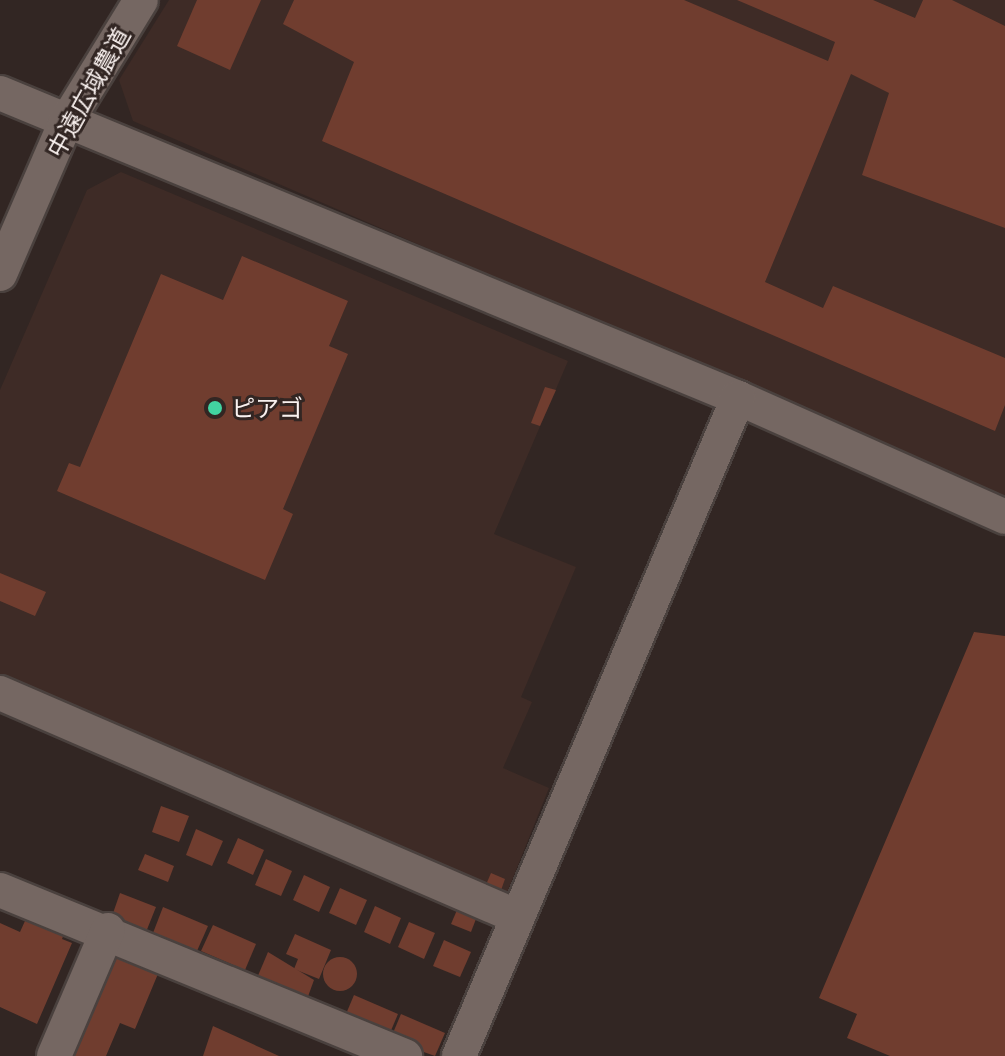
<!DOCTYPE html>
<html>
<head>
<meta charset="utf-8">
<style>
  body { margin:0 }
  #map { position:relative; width:1005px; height:1056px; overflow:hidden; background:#322623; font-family:"Golos Text","Noto Sans JP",sans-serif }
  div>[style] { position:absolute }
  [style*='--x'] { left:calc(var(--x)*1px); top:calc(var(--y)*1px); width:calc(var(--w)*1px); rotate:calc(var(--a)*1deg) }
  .built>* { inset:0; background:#3e2b26 }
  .building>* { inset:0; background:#703d2f }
  .round { border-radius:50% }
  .roads { filter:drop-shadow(2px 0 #4a413e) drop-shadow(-2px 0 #4a413e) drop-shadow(0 2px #4a413e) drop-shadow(0 -2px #4a413e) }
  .minor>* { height:34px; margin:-17px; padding:0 17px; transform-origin:17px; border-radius:17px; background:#756762 }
  .dots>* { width:22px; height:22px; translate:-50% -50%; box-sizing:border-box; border:4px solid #322623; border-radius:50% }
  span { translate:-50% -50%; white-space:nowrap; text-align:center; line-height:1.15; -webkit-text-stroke:6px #322623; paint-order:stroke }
  .street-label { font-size:24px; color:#f9f1ef }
  .poi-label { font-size:24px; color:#f9f1ef }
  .left { translate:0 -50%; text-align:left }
</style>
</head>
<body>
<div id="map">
  <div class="built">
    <i style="clip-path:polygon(169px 0,1005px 0,1005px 498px,133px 121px,119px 80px)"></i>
    <i style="clip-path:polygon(121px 172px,568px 361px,494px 534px,576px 567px,521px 697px,532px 702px,503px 768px,549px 788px,504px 900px,0 685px,0 390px,87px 190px)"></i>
  </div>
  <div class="building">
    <i style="clip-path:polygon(197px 0,261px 0,230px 70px,177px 46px)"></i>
    <i style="clip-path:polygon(294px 0,684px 0,828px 61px,835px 42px,737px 0,873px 0,915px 18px,923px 0,952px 0,1005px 26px,1005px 228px,862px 175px,889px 93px,851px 74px,765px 282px,823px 308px,833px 286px,1005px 358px,1005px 405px,995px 431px,322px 141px,354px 62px,283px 24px)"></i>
    <i style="clip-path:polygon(242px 256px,348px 301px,329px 346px,348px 354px,283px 509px,293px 514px,265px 580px,57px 491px,69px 463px,80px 467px,161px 274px,223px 300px)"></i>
    <i style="clip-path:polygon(545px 387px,556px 390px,540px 426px,531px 423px)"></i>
    <i style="clip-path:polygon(0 573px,46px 592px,35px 616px,0 601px)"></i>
    <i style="clip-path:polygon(974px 632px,1005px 636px,1005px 1056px,890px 1056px,847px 1038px,857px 1014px,819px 998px)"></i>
    <i style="clip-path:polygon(161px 806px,189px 816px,179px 842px,152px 832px)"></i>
    <i style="clip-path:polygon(196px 829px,223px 841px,212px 866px,186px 855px)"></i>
    <i style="clip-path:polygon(238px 838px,264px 850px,253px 875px,227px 863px)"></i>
    <i style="clip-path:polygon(145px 854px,174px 866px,168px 882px,138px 870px)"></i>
    <i style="clip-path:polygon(266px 859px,292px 871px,281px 896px,255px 885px)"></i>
    <i style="clip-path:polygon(491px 873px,505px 879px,500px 893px,485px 887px)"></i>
    <i style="clip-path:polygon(304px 875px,330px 887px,319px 912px,293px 900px)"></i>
    <i style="clip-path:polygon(340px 888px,367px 900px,356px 925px,329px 913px)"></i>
    <i style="clip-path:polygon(120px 893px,156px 907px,146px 932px,111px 919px)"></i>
    <i style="clip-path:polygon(460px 903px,479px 911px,471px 932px,451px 924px)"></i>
    <i style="clip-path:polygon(375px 906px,401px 918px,390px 944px,364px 932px)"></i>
    <i style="clip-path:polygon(163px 907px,208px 926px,197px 951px,153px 933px)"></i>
    <i style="clip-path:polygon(29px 912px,66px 929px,62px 939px,72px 943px,37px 1024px,0 1007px,0 923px,20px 932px)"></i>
    <i style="clip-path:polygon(409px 922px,435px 933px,424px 959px,398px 947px)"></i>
    <i style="clip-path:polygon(213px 925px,256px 944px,245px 970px,201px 951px)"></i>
    <i style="clip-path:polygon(295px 934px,331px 950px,319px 979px,294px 969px,298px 959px,286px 954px)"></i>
    <i style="clip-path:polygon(444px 940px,471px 952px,460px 977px,433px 966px)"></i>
    <i style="clip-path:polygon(109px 948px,160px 969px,135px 1029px,120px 1023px,106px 1056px,64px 1056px)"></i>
    <i style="clip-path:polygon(268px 952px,314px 980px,306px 1002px,257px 978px)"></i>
    <i class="round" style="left:323px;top:957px;width:34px;height:34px"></i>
    <i style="clip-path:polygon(354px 995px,398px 1014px,387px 1040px,343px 1021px)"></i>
    <i style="clip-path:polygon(401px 1014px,445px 1033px,435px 1056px,390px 1040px)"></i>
    <i style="clip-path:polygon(213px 1026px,279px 1056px,203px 1056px)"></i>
  </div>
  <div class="roads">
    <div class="minor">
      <i style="--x:0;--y:93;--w:799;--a:22.45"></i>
      <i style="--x:738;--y:398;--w:292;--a:24"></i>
      <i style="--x:0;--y:274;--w:163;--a:-66.6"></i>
      <i style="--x:65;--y:124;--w:145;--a:-58.5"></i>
      <i style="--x:0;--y:693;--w:564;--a:23.39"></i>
      <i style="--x:0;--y:890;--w:438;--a:22.3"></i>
      <i style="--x:54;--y:1056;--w:137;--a:-66.8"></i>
      <i style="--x:459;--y:1056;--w:715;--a:-67.02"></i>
    </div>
  </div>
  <div class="dots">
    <i style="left:215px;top:408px;background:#42d4a1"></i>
  </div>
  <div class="street-label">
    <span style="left:88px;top:92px;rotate:-61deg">中遠広域農道</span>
  </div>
  <div class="poi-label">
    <span class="left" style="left:231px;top:408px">ピアゴ</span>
  </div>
</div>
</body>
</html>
